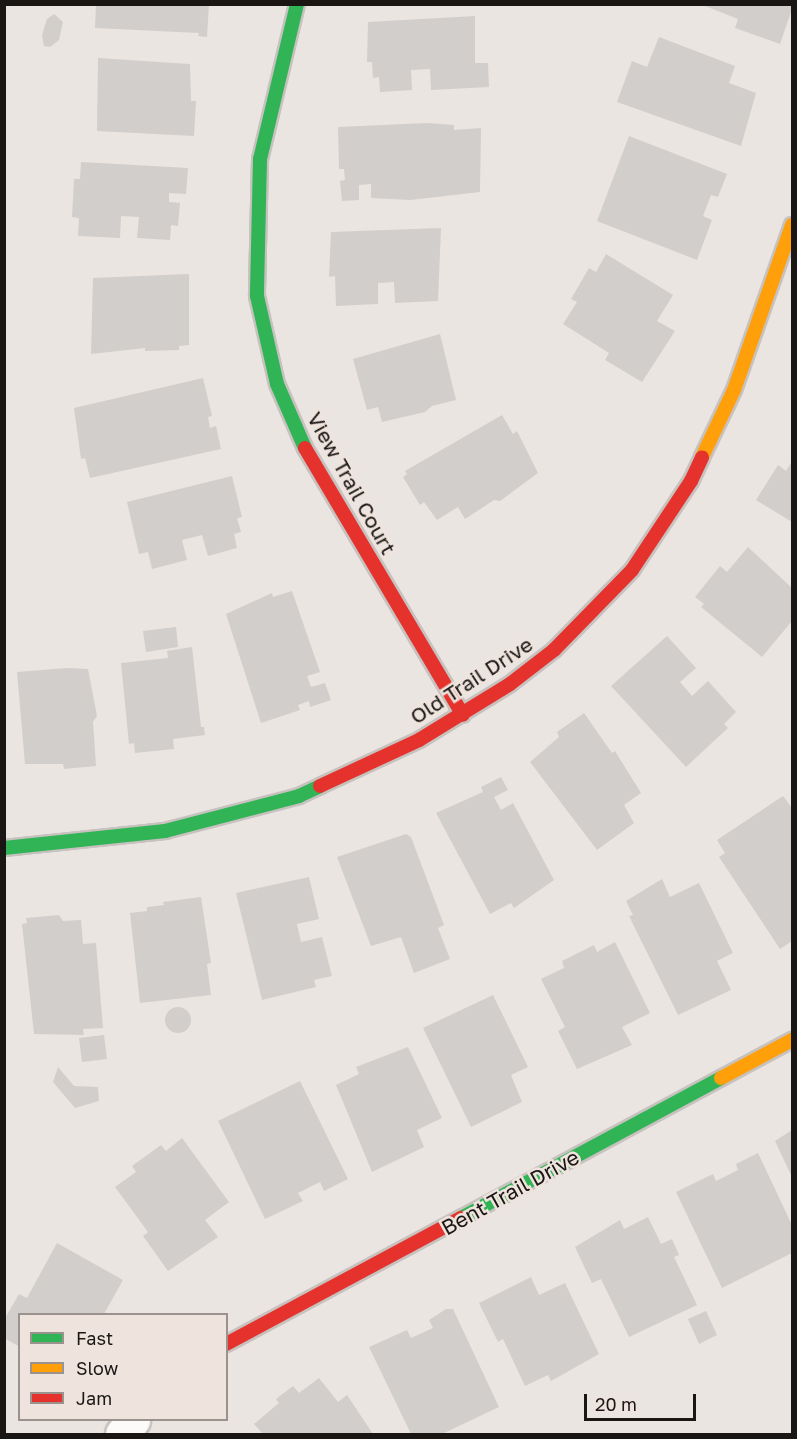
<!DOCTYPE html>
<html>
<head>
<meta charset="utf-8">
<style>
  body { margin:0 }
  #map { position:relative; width:797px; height:1439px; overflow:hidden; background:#ebe5e1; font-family:"Golos Text",sans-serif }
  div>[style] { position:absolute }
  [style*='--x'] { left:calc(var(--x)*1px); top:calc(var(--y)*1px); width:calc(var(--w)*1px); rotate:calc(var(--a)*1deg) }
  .building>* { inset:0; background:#d2cecb }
  .round { border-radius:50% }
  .roads { filter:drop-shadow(2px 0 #c7c2bf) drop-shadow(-2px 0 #c7c2bf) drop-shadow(0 2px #c7c2bf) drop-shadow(0 -2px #c7c2bf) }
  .street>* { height:33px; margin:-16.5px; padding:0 16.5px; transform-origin:16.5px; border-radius:16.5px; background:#fcfbfa }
  .fast>* { height:14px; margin:-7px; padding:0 7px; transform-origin:7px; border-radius:7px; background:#30b455 }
  .slow>* { height:14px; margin:-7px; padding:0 7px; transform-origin:7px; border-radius:7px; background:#ff9f0a }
  .jam>* { height:14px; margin:-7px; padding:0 7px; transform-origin:7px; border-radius:7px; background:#e5322d }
  span { translate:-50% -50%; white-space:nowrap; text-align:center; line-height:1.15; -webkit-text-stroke:5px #efe4dd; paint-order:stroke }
  .street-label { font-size:21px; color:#191614 }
  .frame { position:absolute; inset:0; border:6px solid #191614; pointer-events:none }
  .legend { position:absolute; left:18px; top:1313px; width:210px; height:108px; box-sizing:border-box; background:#efe4dd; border:2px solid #99928d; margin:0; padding:8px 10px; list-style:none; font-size:18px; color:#191614 }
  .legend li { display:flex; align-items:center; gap:12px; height:30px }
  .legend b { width:30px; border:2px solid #99928d }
  .scale { position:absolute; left:584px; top:1394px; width:112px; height:27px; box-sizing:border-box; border:3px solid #191614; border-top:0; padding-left:8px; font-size:18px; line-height:21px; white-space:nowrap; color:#191614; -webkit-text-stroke:4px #efe4dd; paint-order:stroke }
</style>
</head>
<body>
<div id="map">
  <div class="building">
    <i style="clip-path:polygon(96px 4px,209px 4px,207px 37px,198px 36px,199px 33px,95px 28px)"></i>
    <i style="clip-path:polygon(700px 4px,792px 4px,792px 9px,780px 44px,735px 28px,738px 19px)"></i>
    <i style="clip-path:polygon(54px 14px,63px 22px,59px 40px,50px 47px,44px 46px,42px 35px,47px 19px)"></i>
    <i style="clip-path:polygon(475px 16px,475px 63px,488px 63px,489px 87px,431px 90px,430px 69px,411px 70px,412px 90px,380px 92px,379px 77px,373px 78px,372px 62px,367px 62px,368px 22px)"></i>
    <i style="clip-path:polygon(659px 37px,735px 66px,729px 83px,756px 93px,741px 146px,617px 102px,632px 61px,647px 67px)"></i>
    <i style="clip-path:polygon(98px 58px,190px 64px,191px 101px,196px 101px,194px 136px,97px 131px)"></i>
    <i style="clip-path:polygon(427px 123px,454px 125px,454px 130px,481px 128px,480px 192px,410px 200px,371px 198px,371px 184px,359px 185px,359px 200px,342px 201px,340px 181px,345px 180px,344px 169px,339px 169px,338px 127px)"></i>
    <i style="clip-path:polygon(629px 136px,727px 174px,718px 197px,711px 195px,703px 216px,712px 220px,697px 260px,597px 221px)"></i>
    <i style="clip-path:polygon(81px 162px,188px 168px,186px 194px,169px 193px,169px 202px,180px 203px,178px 226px,171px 225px,170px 240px,137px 238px,139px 217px,121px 216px,120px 238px,78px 236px,79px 218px,72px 217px,74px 179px,80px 179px)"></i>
    <i style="clip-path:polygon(441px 228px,438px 301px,395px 303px,394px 282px,378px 283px,378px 304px,336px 306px,335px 276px,329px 277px,331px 232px)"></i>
    <i style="clip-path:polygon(606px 254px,673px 295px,657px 321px,675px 331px,642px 382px,605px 360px,609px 353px,563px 324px,577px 302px,571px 299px,589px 268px,596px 272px)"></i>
    <i style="clip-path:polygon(189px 274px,189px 345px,179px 346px,179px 350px,145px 351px,145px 348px,91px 354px,93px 278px)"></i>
    <i style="clip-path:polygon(440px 334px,456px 400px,432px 406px,425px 412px,382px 422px,378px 407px,367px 410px,353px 359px)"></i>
    <i style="clip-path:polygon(203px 378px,212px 416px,208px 417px,210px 428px,216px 426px,221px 449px,90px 478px,85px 458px,81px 459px,74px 408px)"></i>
    <i style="clip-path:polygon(502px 415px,513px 434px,517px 431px,538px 473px,500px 501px,494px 500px,465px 519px,458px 507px,437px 520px,424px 502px,420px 505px,403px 477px,407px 474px,405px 471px)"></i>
    <i style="clip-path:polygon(792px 461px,792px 522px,756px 500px,778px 465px,786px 471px)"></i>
    <i style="clip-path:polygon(232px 476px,242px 517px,237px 518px,241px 532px,234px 534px,237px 548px,208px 556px,202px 535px,182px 540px,187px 560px,152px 569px,148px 552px,139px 554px,127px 502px)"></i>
    <i style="clip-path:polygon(748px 547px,792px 588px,792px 621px,762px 657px,701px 607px,704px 604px,695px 597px,720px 566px,727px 572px)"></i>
    <i style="clip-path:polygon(292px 591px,320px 672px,307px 676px,311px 687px,325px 683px,331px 700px,310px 707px,309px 701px,298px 705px,300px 710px,261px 723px,226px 614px,272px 593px,273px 597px)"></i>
    <i style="clip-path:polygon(176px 627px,178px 647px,146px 652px,143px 631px)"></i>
    <i style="clip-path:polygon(667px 636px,696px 668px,680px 682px,692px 696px,708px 681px,736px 712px,724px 724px,728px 728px,686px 767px,611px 686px)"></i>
    <i style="clip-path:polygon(192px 647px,201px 727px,204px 727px,205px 735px,173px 739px,174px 749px,135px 753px,134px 743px,129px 744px,121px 663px,168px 658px,167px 651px)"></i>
    <i style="clip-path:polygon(67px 668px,88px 669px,97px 716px,93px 722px,96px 766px,64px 769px,63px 764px,25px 764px,17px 672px)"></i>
    <i style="clip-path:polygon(584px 713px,612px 753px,615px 751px,641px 793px,624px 805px,634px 823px,597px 850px,530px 762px,559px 737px,557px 732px)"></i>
    <i style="clip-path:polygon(501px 777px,508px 790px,494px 797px,501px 810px,513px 803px,554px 880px,514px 908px,511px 903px,490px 914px,436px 813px,483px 792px,481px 787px)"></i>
    <i style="clip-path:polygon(783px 796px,792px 808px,792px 941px,780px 949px,719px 857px,725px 853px,717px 840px)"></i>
    <i style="clip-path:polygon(406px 834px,411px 837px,444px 925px,438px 928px,450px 959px,414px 973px,401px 937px,371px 946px,337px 857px)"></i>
    <i style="clip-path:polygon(309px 877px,319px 919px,297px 924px,301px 942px,322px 937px,332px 976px,314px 980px,316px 987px,262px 1000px,236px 893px)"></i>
    <i style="clip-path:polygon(662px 879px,670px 897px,699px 883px,733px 953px,717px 961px,731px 990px,678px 1015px,629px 916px,633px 915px,626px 901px)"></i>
    <i style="clip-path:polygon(201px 897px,211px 963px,207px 964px,211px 995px,140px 1003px,130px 913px,147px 911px,147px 907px,164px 905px,163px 902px)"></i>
    <i style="clip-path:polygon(59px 915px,63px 921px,81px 920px,83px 944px,96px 943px,103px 1028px,83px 1029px,84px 1035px,34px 1034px,22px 924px,27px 923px,26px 918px)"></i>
    <i style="clip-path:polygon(615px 942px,650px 1013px,622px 1027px,632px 1045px,577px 1069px,558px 1031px,565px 1027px,541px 979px,564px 968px,562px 961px,594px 945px,597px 952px)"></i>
    <i style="clip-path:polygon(493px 995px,528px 1067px,511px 1075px,522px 1102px,471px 1127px,423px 1028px)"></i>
    <i class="round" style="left:165px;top:1007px;width:26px;height:26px"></i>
    <i style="clip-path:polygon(104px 1035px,107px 1059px,82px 1062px,79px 1038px)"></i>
    <i style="clip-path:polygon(408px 1047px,442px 1118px,417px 1130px,424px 1147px,372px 1172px,336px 1085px,359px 1074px,356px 1067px)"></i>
    <i style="clip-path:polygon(58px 1067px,74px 1086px,98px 1087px,99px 1101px,75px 1108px,53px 1082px)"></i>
    <i style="clip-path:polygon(300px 1081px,348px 1179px,324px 1191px,320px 1182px,298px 1193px,303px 1201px,265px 1219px,218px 1121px)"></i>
    <i style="clip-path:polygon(792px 1130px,792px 1177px,775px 1141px)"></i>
    <i style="clip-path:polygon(182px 1138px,229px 1202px,205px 1220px,218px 1237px,168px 1271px,143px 1236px,148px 1232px,115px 1187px,136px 1172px,132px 1166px,161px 1145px,166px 1151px)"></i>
    <i style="clip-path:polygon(758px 1153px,792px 1225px,792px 1253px,722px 1288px,676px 1192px,713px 1174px,716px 1181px,738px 1170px,736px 1164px)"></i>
    <i style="clip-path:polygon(648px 1217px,661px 1244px,672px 1239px,679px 1255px,674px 1257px,697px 1305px,629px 1337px,601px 1279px,592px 1283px,575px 1247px,620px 1220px,624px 1229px)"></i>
    <i style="clip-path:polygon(57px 1243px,123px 1280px,104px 1314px,20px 1314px,20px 1347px,4px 1338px,4px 1320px,19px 1294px,27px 1298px)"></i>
    <i style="clip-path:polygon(531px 1277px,539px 1295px,565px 1283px,599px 1354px,551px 1381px,548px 1375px,525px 1386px,503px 1339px,498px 1342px,479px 1303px)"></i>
    <i style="clip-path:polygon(446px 1309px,453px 1309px,499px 1407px,442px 1434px,411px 1434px,369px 1347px,407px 1330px,411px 1338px,433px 1328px,429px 1320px)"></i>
    <i style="clip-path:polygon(706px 1311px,717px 1335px,699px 1344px,688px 1319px)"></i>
    <i style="clip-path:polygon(319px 1378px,338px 1402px,347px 1395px,373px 1434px,263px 1434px,254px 1424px,279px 1403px,276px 1399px,293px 1386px,299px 1393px)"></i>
  </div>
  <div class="roads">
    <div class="street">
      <i style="--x:122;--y:1434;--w:18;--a:-52"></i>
    </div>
    <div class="fast">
      <i style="--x:297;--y:4;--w:159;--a:103.4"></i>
      <i style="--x:260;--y:159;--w:137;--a:91.3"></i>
      <i style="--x:257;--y:296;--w:90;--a:77.2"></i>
      <i style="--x:277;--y:384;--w:70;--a:66.4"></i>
      <i style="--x:4;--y:848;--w:162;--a:-6"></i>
      <i style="--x:165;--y:831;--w:138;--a:-14.6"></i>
      <i style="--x:299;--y:796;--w:23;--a:-25"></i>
      <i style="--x:461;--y:1218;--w:295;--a:-28.3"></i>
    </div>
    <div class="slow">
      <i style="--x:702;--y:457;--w:74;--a:-64.5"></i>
      <i style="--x:734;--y:390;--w:175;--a:-70.6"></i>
      <i style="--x:721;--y:1078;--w:81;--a:-28.2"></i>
    </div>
    <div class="jam">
      <i style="--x:305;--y:448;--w:310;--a:59.4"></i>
      <i style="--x:320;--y:786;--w:109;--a:-24.9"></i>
      <i style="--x:419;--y:740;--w:107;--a:-31.6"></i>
      <i style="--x:510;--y:684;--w:56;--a:-37.7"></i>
      <i style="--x:554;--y:650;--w:112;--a:-45.7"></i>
      <i style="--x:632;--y:570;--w:107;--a:-56.5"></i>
      <i style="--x:691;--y:481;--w:26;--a:-65"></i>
      <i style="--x:226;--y:1344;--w:267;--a:-28.2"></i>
    </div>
  </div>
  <div class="street-label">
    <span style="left:352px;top:483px;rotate:61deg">View Trail Court</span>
    <span style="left:471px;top:680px;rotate:-33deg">Old Trail Drive</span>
    <span style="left:510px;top:1192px;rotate:-29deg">Bent Trail Drive</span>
  </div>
  <div class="frame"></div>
  <ul class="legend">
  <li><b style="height:8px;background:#30b455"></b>Fast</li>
  <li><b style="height:8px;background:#ff9f0a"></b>Slow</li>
  <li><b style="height:8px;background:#e5322d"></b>Jam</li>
  </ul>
  <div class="scale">20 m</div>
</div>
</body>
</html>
